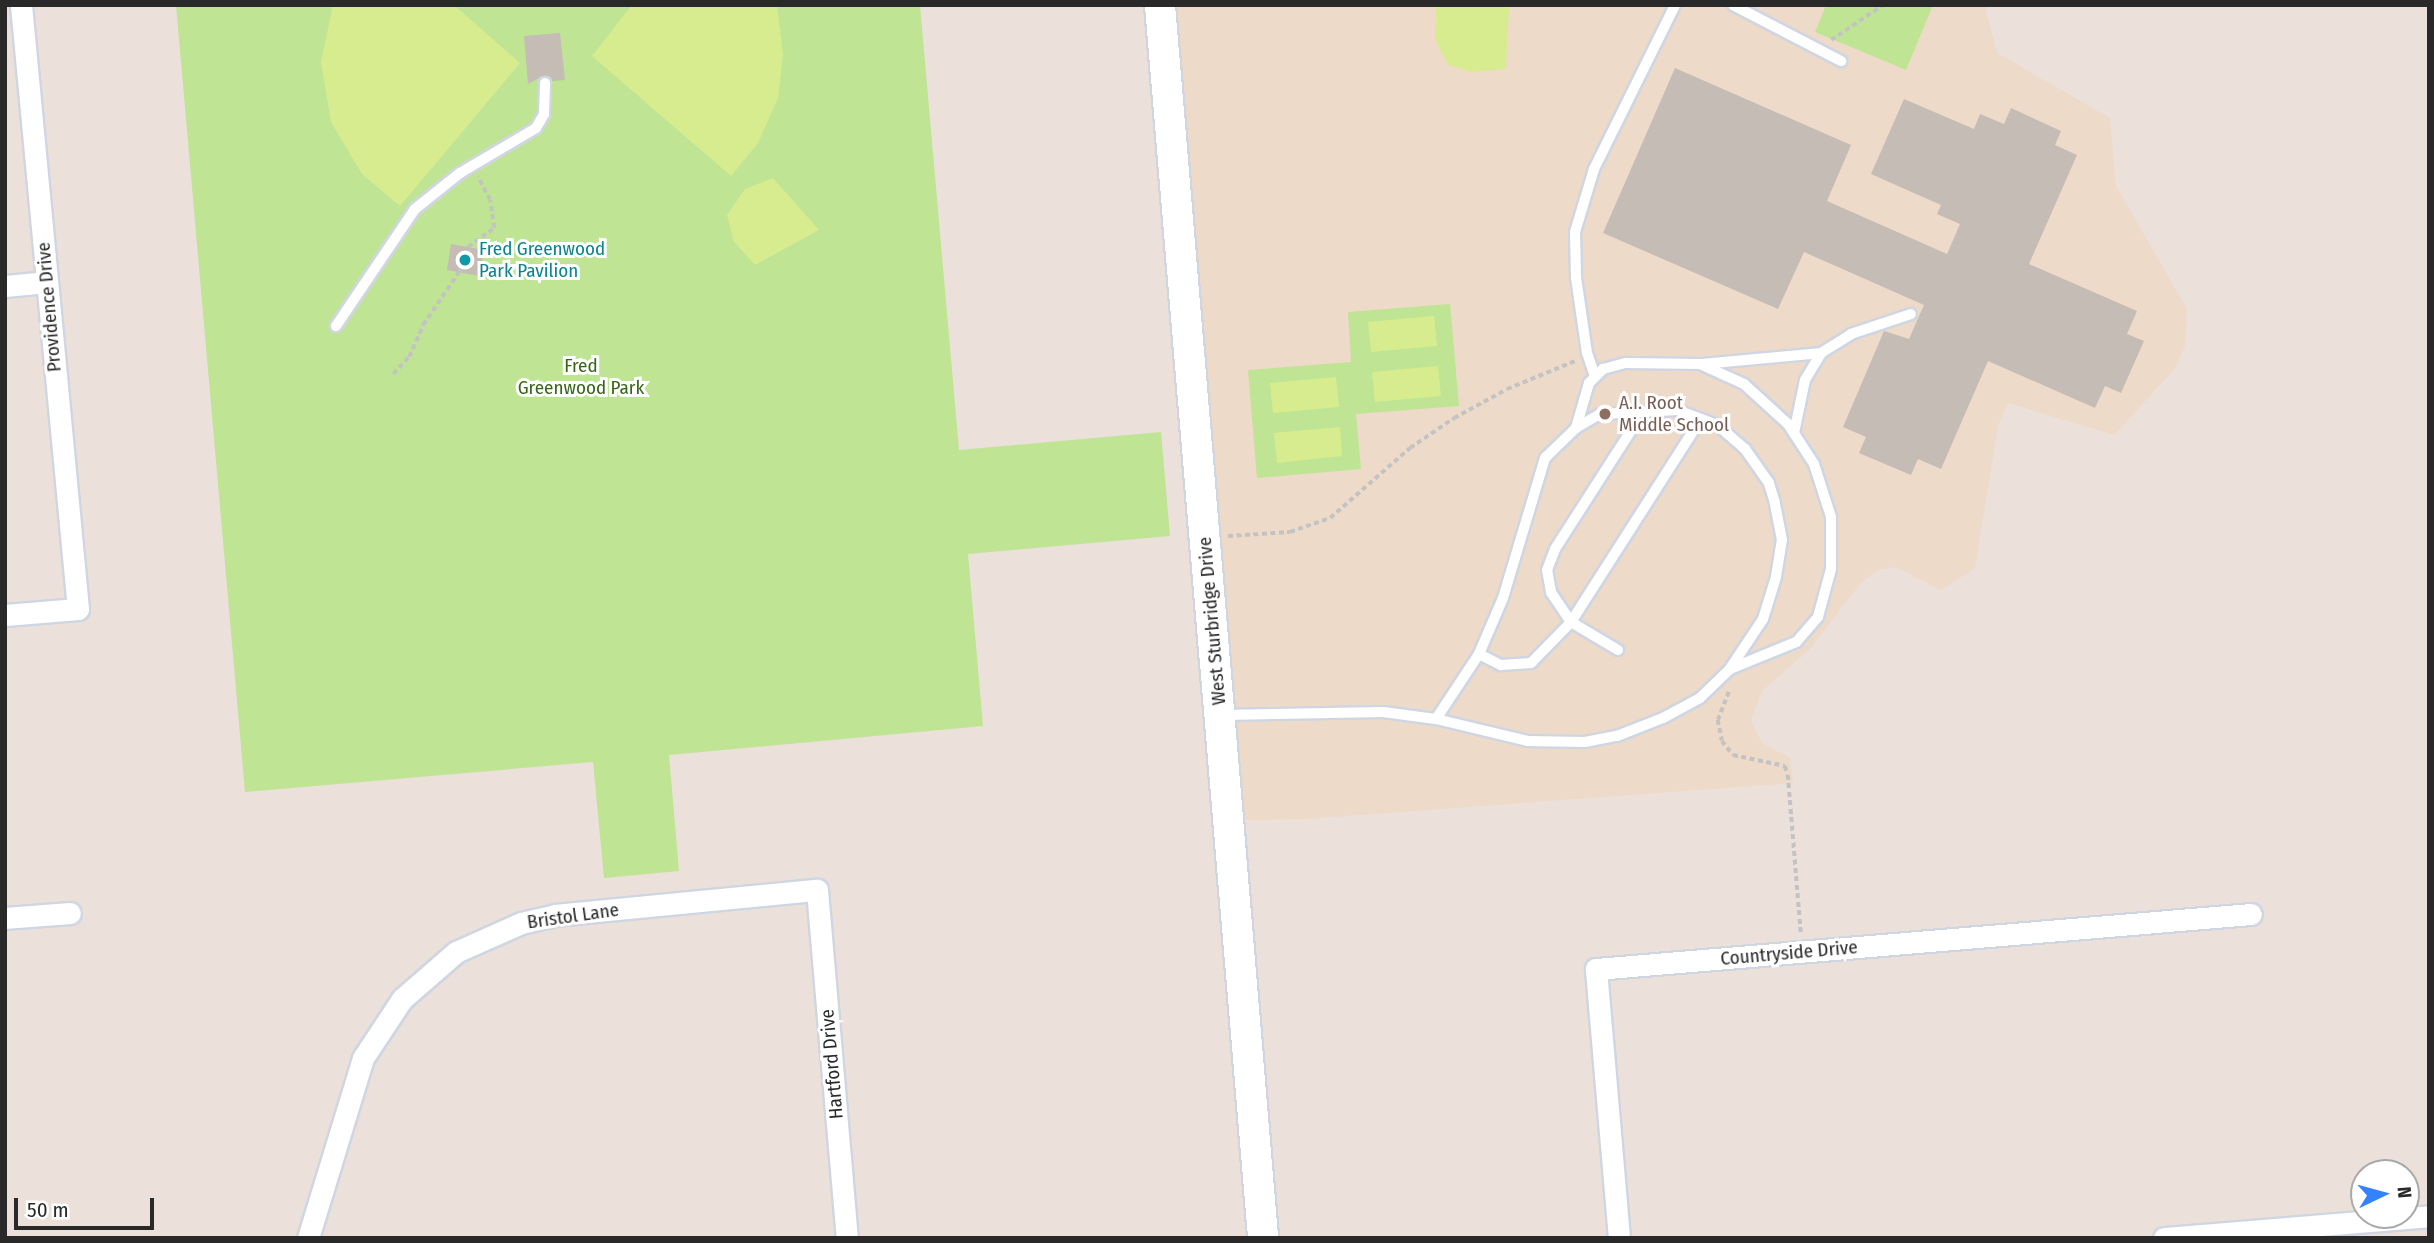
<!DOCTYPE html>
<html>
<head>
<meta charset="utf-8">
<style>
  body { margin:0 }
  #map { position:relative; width:2434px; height:1243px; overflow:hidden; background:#ebe0da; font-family:"Fira Sans Condensed",sans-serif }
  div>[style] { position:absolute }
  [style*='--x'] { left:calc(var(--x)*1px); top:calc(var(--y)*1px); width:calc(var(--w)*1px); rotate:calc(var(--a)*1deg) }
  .education>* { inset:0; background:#eedac8 }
  .green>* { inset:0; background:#bfe494 }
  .pitch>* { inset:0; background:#d7ec8f }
  .building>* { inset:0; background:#c4bcb5 }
  .path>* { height:3.5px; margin-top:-1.75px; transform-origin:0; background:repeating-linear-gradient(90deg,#c3c3c3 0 5px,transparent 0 8.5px) }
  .roads { filter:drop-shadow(2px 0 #cfd6e2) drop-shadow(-2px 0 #cfd6e2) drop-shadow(0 2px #cfd6e2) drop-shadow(0 -2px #cfd6e2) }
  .lane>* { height:10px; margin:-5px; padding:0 5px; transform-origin:5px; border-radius:5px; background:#fff }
  .street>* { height:21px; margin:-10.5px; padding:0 10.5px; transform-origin:10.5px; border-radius:10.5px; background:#fff }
  .secondary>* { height:30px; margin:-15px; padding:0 15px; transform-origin:15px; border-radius:15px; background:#fff }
  .dots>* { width:19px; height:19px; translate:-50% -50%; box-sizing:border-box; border:4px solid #fff; border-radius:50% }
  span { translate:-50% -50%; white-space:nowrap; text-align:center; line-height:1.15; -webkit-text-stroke:6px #fff; paint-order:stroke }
  .culture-label { font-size:19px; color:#0d838f }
  .left { translate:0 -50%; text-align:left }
  .street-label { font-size:19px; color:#292929 }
  .park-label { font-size:19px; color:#386618 }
  .education-label { font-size:19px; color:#785e54 }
  .frame { position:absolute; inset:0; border:7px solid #292929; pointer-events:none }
  .north { position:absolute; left:2350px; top:1159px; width:70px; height:70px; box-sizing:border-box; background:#fff; border:2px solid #a9a9a9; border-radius:50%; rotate:85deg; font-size:19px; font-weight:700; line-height:28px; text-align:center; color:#292929 }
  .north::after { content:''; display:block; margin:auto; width:24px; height:32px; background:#3482fe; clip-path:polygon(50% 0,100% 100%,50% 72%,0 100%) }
  .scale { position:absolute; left:14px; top:1198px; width:140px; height:32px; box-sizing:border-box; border:4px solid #292929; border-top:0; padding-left:9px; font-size:21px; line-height:24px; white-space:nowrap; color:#292929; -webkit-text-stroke:5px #fff; paint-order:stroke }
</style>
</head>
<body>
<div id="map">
  <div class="education">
    <i style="clip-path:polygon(1172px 5px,1990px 5px,1986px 10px,1997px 53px,2110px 118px,2116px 186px,2187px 309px,2185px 346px,2175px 369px,2114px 435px,2008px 403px,1998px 426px,1975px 568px,1941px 590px,1896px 567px,1877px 570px,1860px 584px,1809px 650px,1762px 691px,1751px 720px,1762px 743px,1790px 758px,1793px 783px,1305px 819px,1240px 820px)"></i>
  </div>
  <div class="green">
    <i style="clip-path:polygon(176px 5px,920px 5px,959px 450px,1161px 432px,1170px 536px,968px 554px,983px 726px,669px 755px,679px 871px,604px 878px,593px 762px,245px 792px)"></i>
    <i style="clip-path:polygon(1826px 5px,1933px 5px,1906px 70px,1815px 32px)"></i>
    <i style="clip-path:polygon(1450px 304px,1459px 406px,1356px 414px,1361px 469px,1257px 478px,1248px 370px,1351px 362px,1348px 312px)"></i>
  </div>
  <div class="pitch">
    <i style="clip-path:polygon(333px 5px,454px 5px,520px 63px,400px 206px,362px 174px,331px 122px,321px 62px)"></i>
    <i style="clip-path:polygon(632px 5px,777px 5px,783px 55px,778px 98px,758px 143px,731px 176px,592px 56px)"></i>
    <i style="clip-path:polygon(1436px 5px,1509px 5px,1506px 69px,1472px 72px,1448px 65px,1435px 39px)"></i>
    <i style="clip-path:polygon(773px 178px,819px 230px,755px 265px,734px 242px,727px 215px,745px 189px)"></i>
    <i style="clip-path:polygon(1434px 316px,1437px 346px,1371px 352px,1368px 322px)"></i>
    <i style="clip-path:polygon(1438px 366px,1441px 396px,1375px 402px,1372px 372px)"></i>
    <i style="clip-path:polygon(1336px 377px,1339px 407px,1273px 413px,1270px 383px)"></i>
    <i style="clip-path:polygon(1340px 427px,1342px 456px,1277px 463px,1274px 433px)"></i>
  </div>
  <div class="building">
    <i style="clip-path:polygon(560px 33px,565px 80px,552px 81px,545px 75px,528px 84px,524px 36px)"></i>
    <i style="clip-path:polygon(1675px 68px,1851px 145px,1827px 201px,1947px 254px,1960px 224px,1937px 214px,1941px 205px,1871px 174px,1904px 99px,1974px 129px,1980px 114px,2004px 124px,2011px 108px,2061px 131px,2055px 145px,2077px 155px,2029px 264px,2137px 311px,2127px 334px,2144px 341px,2121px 393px,2105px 386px,2095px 408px,1988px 361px,1941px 469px,1918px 459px,1911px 475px,1859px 453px,1866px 437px,1843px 427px,1884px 331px,1909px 339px,1924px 305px,1804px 252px,1778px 309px,1603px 233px)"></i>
    <i style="clip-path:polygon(451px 244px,484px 250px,479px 276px,447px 270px)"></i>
  </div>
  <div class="path">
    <i style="--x:1831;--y:40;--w:63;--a:-33.9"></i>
    <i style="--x:393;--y:374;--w:23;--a:-47"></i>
    <i style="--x:409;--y:357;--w:35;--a:-66"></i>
    <i style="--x:423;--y:325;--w:64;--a:-55.8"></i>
    <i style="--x:459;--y:272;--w:27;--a:-70"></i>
    <i style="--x:468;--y:247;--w:32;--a:-36"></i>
    <i style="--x:494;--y:228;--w:28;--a:-98"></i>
    <i style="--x:490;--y:200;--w:26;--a:-118"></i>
    <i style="--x:1228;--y:536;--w:62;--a:-3.7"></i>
    <i style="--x:1290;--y:532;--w:42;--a:-19.3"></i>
    <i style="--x:1330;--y:518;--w:106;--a:-41.2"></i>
    <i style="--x:1410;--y:448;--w:53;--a:-34.3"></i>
    <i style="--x:1454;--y:418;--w:60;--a:-28.7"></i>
    <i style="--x:1507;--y:389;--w:74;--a:-22.4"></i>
    <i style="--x:1729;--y:692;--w:30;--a:111"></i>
    <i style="--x:1718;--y:720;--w:21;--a:79"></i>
    <i style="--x:1722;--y:741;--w:18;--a:52"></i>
    <i style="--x:1733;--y:755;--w:53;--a:11.9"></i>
    <i style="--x:1785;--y:766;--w:9;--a:72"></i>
    <i style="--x:1788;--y:775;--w:158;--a:85.3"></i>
  </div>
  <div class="roads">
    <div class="lane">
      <i style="--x:1733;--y:5;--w:122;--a:27.4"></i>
      <i style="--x:336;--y:326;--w:141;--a:-56"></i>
      <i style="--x:415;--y:209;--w:58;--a:-38.7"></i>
      <i style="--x:460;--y:173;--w:88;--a:-30.6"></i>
      <i style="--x:536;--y:128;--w:16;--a:-60"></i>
      <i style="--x:544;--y:114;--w:31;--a:-88"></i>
      <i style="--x:1702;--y:364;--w:120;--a:-5.3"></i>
      <i style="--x:1595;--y:376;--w:24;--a:-109"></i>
      <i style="--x:1587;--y:353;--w:76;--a:-98.3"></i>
      <i style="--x:1576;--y:278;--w:46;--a:-91.2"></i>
      <i style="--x:1575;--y:232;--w:66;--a:-73.2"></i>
      <i style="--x:1594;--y:169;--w:183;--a:-63.7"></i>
      <i style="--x:1576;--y:428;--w:47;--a:-73.9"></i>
      <i style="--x:1589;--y:383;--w:20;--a:-45"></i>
      <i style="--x:1603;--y:369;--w:24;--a:-15"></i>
      <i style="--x:1626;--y:363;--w:74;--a:0.8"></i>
      <i style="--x:1700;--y:364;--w:48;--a:24.4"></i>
      <i style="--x:1744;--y:384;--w:59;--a:42.3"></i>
      <i style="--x:1788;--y:424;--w:48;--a:57"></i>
      <i style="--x:1814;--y:464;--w:56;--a:72.2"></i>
      <i style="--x:1831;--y:517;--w:52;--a:90"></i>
      <i style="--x:1831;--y:569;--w:50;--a:105.2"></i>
      <i style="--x:1818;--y:617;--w:33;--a:131"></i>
      <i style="--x:1796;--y:642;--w:71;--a:157.8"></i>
      <i style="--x:1794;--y:433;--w:54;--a:-78.3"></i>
      <i style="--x:1805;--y:380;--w:31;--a:-59"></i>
      <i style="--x:1821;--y:353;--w:36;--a:-32"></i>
      <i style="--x:1851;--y:334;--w:63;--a:-18.4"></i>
      <i style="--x:1618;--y:650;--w:55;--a:-149.2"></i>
      <i style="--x:1571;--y:622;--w:36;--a:-124"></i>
      <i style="--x:1551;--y:592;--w:22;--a:-100"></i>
      <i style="--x:1547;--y:570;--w:22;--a:-69"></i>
      <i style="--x:1555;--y:549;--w:143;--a:-57.3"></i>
      <i style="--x:1632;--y:429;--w:19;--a:-78"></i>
      <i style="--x:1479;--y:654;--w:25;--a:27"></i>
      <i style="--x:1501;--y:665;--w:30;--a:-4"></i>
      <i style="--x:1531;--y:663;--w:57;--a:-45.7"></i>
      <i style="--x:1571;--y:622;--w:241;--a:-57.4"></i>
      <i style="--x:1222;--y:715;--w:161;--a:-1.1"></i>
      <i style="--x:1383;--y:712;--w:53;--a:7.5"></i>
      <i style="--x:1436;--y:719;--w:95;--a:13.4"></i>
      <i style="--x:1528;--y:741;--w:57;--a:1"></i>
      <i style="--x:1585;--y:742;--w:33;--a:-11"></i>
      <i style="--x:1617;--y:736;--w:49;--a:-21.4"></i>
      <i style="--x:1663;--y:718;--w:42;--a:-28.4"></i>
      <i style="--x:1700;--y:698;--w:40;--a:-44"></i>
      <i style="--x:1729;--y:670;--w:61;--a:-56.3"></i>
      <i style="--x:1763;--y:619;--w:44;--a:-72.8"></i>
      <i style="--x:1776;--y:577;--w:37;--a:-81"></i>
      <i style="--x:1782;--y:540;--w:38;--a:-101"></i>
      <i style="--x:1775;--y:503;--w:21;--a:-107"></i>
      <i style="--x:1769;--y:483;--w:42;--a:-125.2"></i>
      <i style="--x:1745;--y:449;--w:37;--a:-139"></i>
      <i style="--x:1717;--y:425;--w:43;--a:-159.4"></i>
      <i style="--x:1677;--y:410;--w:77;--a:177"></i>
      <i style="--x:1600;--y:414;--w:28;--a:150"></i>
      <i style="--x:1576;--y:428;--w:43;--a:135.9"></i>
      <i style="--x:1545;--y:458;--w:146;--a:106.7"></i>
      <i style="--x:1503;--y:598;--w:61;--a:113.2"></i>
      <i style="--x:1479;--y:654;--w:78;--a:123.5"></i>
    </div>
    <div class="street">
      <i style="--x:5;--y:286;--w:42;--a:-5.4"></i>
      <i style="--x:5;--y:615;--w:73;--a:-4.7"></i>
      <i style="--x:78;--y:609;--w:607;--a:-95.39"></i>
      <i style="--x:5;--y:918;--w:65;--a:-4.4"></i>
      <i style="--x:308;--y:1238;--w:188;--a:-73"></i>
      <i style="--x:363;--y:1058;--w:71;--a:-56.5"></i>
      <i style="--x:402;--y:999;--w:72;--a:-41"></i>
      <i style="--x:456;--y:952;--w:71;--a:-24"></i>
      <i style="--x:521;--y:923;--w:35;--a:-13"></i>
      <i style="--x:555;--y:915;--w:263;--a:-5.5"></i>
      <i style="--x:817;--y:890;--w:349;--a:85.1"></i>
      <i style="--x:1619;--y:1238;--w:270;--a:-94.9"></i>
      <i style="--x:1596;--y:969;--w:657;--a:-4.8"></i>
      <i style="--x:2164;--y:1238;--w:266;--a:-4.7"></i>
    </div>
    <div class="secondary">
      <i style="--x:1160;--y:5;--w:1237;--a:85.22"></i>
    </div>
  </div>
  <div class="dots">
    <i style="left:465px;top:260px;background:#0f9aa8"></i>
    <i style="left:1605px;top:414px;background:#8d6e63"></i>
  </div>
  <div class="culture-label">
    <span class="left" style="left:479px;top:260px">Fred Greenwood<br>Park Pavilion</span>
  </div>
  <div class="street-label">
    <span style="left:49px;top:307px;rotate:-95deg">Providence Drive</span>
    <span style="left:1212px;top:621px;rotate:-95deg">West Sturbridge Drive</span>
    <span style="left:573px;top:916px;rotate:-8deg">Bristol Lane</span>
    <span style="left:1789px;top:953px;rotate:-5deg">Countryside Drive</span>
    <span style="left:832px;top:1064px;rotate:-95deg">Hartford Drive</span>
  </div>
  <div class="park-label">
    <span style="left:581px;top:377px">Fred<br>Greenwood Park</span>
  </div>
  <div class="education-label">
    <span class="left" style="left:1619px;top:414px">A.I. Root<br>Middle School</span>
  </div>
  <div class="frame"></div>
  <div class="north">N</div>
  <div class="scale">50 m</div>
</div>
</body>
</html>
